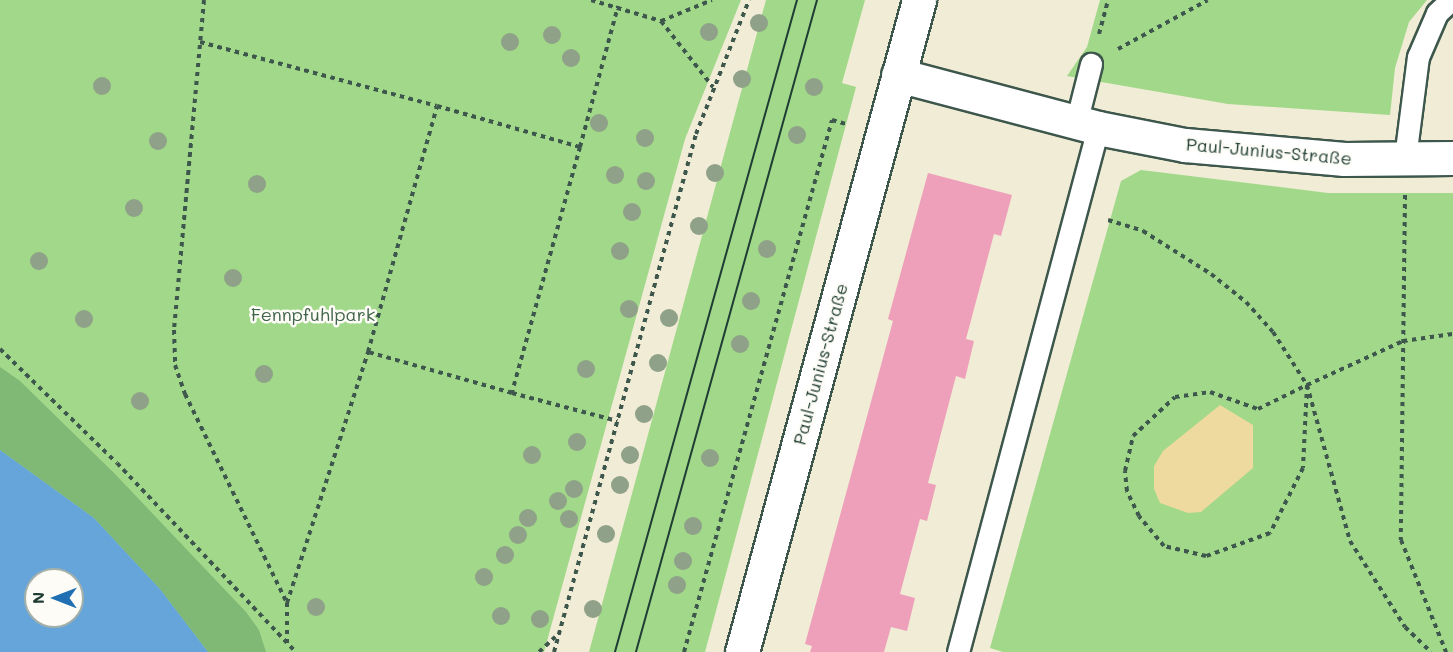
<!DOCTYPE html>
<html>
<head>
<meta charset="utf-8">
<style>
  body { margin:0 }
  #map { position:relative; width:1453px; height:652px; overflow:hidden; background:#f0ecd5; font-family:Mali,sans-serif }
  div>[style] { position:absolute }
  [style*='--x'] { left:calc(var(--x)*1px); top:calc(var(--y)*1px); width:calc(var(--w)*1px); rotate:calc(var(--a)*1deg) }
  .green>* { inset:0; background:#a1d889 }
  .forest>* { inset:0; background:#80b875 }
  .sand>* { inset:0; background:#eeda9e }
  .water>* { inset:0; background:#66a5d9 }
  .building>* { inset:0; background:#eea0ba }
  .path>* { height:4px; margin-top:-2px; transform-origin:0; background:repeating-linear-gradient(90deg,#3e574c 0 4.5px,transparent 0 9px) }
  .roads { filter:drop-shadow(2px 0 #3e574c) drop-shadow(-2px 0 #3e574c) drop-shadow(0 2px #3e574c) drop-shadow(0 -2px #3e574c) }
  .lane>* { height:21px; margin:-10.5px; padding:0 10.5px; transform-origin:10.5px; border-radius:10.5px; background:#fff }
  .street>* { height:33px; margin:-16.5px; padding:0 16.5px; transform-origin:16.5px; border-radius:16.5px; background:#fff }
  .tram>* { height:1.5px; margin:-0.75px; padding:0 0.75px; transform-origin:0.75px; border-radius:0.75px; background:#1f3d34 }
  .trees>* { width:18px; height:18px; margin:-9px; border-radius:50%; background:#8fa188 }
  span { translate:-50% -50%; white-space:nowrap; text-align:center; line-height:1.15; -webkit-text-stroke:5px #fdfcf7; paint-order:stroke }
  .street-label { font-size:18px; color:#1f3d34 }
  .park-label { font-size:18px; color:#406449 }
  .north { position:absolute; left:24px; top:568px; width:60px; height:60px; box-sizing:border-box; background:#fdfcf7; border:2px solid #a4b0a9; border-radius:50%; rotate:270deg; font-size:16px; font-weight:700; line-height:24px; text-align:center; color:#1f3d34 }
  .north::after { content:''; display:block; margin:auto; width:21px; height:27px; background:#1f6fb2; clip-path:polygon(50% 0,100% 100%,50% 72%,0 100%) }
</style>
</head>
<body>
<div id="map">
  <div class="green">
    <i style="clip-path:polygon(evenodd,0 0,741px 0,685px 139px,544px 652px,0 652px,0 0,36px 580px,72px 580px,72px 616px,36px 616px,36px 580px)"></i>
    <i style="clip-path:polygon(766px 0,865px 0,842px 83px,856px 87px,705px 652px,589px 652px)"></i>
    <i style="clip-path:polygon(1100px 0,1427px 0,1409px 22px,1395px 68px,1390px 115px,1228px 104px,1067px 76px,1087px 47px)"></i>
    <i style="clip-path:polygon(1141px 170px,1328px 193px,1453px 193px,1453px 652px,1003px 652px,990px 648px,1121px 181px)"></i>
  </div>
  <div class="forest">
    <i style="clip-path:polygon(0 367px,20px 381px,115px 474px,246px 612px,259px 630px,266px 652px,208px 652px,160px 589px,94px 518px,0 450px)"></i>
  </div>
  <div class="sand">
    <i style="clip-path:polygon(1220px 405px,1253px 425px,1253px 468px,1201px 512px,1188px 513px,1160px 503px,1154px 489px,1154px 466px,1163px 451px)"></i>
  </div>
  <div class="water">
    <i style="clip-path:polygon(evenodd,0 450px,94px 518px,160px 589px,208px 652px,0 652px,0 450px,36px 580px,72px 580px,72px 616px,36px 616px,36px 580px)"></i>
  </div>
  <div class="building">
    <i style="clip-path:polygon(928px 173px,1012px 195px,1001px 236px,994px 234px,966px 339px,974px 341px,965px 379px,956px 376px,928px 483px,936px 485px,927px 521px,920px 519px,900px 594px,915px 598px,907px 631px,891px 627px,884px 652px,810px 652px,812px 646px,805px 644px,893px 321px,888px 319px)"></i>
  </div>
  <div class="path">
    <i style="--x:204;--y:0;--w:331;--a:95.2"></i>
    <i style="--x:174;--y:330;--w:35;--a:88"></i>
    <i style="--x:175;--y:365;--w:31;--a:71"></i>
    <i style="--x:185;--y:394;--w:233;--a:64"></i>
    <i style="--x:287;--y:603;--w:40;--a:90"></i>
    <i style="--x:591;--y:0;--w:73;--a:16.7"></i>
    <i style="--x:661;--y:21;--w:84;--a:51.8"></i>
    <i style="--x:661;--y:21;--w:55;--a:-22.4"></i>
    <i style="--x:1099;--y:34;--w:35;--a:-75"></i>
    <i style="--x:200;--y:42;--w:245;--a:15.1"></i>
    <i style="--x:1118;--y:49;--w:102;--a:-28.6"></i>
    <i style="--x:580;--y:147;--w:146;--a:-74.9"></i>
    <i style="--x:1405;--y:195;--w:345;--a:90.7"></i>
    <i style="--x:1401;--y:540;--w:121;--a:68.1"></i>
    <i style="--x:1108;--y:220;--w:37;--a:17"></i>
    <i style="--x:1143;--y:231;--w:80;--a:32.3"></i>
    <i style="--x:1211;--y:274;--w:45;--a:38.7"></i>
    <i style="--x:1246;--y:302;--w:40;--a:48"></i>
    <i style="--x:1273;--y:332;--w:63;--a:57.3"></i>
    <i style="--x:1307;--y:385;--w:162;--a:74.6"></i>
    <i style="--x:1350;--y:541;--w:102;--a:57.4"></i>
    <i style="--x:1405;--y:627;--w:36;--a:44"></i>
    <i style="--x:0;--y:349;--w:163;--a:44.3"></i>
    <i style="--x:117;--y:463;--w:260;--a:46.6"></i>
    <i style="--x:1307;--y:385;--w:83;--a:92.8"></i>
    <i style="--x:1303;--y:468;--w:73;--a:116.9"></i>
    <i style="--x:1270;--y:533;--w:68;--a:160.2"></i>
    <i style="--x:1206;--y:556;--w:43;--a:-166.6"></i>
    <i style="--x:1164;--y:546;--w:39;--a:-130"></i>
    <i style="--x:1139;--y:516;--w:28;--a:-116"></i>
    <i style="--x:1127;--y:491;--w:20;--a:-96"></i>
    <i style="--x:1125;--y:471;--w:36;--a:-77"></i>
    <i style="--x:1133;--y:436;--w:57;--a:-42.9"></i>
    <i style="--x:1175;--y:397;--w:35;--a:-8"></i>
    <i style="--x:1210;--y:392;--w:51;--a:19.5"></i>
    <i style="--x:1258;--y:409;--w:55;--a:-26.1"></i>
    <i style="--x:1307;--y:385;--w:106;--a:-24.6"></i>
    <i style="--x:1403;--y:341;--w:50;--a:-8"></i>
    <i style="--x:512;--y:393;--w:109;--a:14.9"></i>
    <i style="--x:287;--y:603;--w:264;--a:-72.1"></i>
    <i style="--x:368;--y:352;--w:255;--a:-74.3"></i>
    <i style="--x:437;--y:106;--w:149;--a:16"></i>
    <i style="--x:580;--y:147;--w:255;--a:105.5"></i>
    <i style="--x:512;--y:393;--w:150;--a:-164.1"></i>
    <i style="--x:539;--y:652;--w:26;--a:-43"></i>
    <i style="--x:554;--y:652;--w:537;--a:-74.67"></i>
    <i style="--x:696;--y:134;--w:144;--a:-68.4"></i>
    <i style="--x:684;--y:652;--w:552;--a:-74.45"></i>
    <i style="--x:832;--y:120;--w:15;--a:16"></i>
  </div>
  <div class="roads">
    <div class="lane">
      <i style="--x:1076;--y:123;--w:61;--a:-75.7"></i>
      <i style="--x:1405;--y:158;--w:102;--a:-82.7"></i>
      <i style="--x:1418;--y:57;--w:48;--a:-66.6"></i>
      <i style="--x:1437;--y:13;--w:19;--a:-43"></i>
      <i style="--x:958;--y:652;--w:542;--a:-75.04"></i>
    </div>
    <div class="street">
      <i style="--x:898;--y:75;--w:207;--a:14.8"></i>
      <i style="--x:1098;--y:128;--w:89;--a:11.1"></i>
      <i style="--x:1185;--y:145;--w:160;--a:5"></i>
      <i style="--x:1344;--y:159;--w:109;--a:-0.5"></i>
      <i style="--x:742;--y:652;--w:676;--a:-74.81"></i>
    </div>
  </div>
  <div class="tram">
    <i style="--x:615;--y:652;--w:677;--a:-74.4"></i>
    <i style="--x:636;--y:652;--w:677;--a:-74.48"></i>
  </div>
  <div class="trees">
    <i style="left:759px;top:23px"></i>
    <i style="left:709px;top:32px"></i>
    <i style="left:552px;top:35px"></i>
    <i style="left:510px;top:42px"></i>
    <i style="left:571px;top:58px"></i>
    <i style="left:742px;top:79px"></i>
    <i style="left:102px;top:86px"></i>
    <i style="left:814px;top:87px"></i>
    <i style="left:599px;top:123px"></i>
    <i style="left:797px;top:135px"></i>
    <i style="left:645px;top:138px"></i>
    <i style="left:158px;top:141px"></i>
    <i style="left:715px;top:173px"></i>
    <i style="left:615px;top:175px"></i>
    <i style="left:646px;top:181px"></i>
    <i style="left:257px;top:184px"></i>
    <i style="left:134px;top:208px"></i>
    <i style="left:632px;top:212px"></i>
    <i style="left:699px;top:226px"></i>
    <i style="left:767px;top:249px"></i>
    <i style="left:620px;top:251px"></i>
    <i style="left:39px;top:261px"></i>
    <i style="left:233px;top:278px"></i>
    <i style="left:751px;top:301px"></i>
    <i style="left:629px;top:309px"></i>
    <i style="left:669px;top:318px"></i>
    <i style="left:84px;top:319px"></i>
    <i style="left:740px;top:344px"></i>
    <i style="left:658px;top:363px"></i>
    <i style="left:586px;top:369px"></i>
    <i style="left:264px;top:374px"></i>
    <i style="left:140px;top:401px"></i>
    <i style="left:644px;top:414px"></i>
    <i style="left:577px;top:442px"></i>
    <i style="left:532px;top:455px"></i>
    <i style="left:630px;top:455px"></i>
    <i style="left:710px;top:458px"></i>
    <i style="left:620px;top:485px"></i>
    <i style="left:574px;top:489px"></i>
    <i style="left:558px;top:501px"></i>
    <i style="left:528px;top:518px"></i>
    <i style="left:569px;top:519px"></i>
    <i style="left:693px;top:526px"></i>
    <i style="left:606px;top:534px"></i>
    <i style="left:518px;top:535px"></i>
    <i style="left:505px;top:555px"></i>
    <i style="left:683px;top:561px"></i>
    <i style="left:484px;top:577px"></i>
    <i style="left:677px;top:585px"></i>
    <i style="left:316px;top:607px"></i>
    <i style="left:593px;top:609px"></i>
    <i style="left:501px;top:616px"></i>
    <i style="left:540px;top:619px"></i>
  </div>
  <div class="street-label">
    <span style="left:1269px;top:151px;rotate:5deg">Paul-Junius-Straße</span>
    <span style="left:820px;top:364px;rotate:-75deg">Paul-Junius-Straße</span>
  </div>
  <div class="park-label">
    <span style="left:313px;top:314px">Fennpfuhlpark</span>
  </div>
  <div class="north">N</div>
</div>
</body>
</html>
